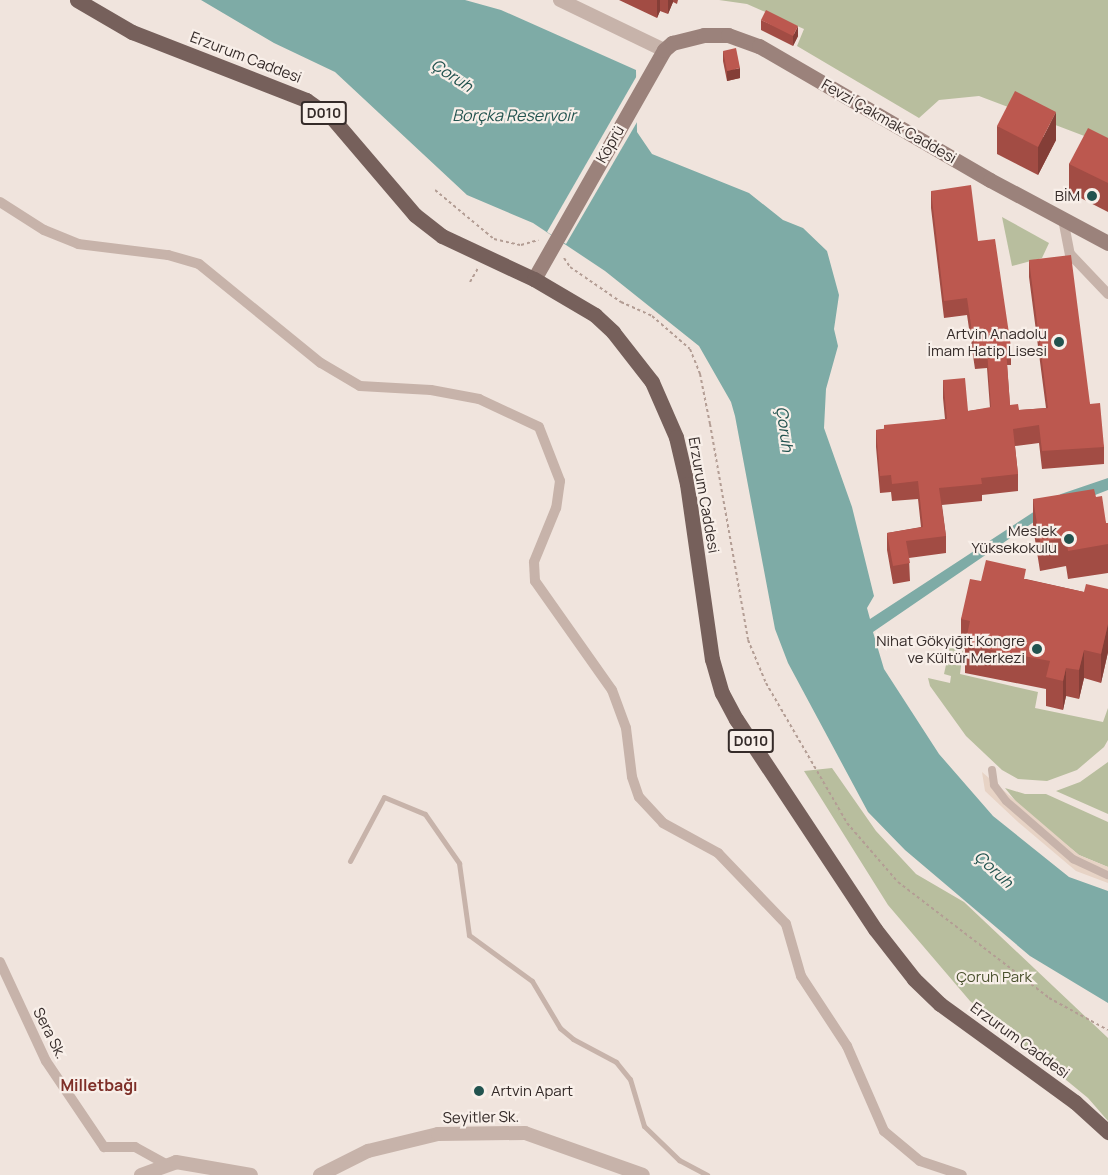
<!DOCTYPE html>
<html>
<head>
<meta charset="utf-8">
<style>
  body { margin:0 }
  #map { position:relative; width:1108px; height:1175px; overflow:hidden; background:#f0e4dd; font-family:Manrope,sans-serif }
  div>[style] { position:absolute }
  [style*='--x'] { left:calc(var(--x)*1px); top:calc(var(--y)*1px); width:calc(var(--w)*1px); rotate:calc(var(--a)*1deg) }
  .green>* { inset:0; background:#b8be9e }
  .plaza>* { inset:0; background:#e7d3c5 }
  .water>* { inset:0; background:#7eaba6 }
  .pier>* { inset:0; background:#f0e4dd }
  .path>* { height:2px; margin-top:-1px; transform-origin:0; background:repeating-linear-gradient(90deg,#b39d94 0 3px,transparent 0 6px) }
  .service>* { height:5px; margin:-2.5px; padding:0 2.5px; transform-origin:2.5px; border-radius:2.5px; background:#c7b3aa }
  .pedestrian>* { height:8px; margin:-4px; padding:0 4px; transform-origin:4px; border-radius:4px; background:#c7b3aa }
  .minor>* { height:10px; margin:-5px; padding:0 5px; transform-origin:5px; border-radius:5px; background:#c7b3aa }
  .tertiary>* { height:14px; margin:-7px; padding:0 7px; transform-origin:7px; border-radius:7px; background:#c7b3aa }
  .secondary>* { height:15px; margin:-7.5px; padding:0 7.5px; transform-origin:7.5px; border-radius:7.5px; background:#9b827b }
  .primary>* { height:15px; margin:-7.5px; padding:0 7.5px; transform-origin:7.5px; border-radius:7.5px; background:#76605b }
  .wall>* { inset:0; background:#a24c44 }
  .shaded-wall>* { inset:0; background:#843e37 }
  .building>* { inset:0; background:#bc584f }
  .dots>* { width:16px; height:16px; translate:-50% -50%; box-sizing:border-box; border:3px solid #f8efe9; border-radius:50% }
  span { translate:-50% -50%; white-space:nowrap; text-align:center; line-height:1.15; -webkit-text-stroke:4.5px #f8efe9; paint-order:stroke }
  .shield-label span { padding:2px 4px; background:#f8efe9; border:2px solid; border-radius:4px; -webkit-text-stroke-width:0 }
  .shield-label { font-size:14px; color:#352b29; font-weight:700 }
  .street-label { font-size:15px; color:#352b29 }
  .poi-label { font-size:15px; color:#352b29 }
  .right { translate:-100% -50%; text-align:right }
  .left { translate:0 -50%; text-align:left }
  .park-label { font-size:15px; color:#4a512e }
  .water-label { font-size:16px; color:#22534f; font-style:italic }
  .neighbourhood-label { font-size:16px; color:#7e2f28; font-weight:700 }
</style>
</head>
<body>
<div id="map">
  <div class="green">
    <i style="clip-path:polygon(719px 0,1108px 0,1108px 145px,979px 96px,939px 100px,919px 118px,797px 46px,804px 29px,747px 4px)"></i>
    <i style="clip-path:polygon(1002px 217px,1049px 243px,1042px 258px,1012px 266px)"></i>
    <i style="clip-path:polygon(950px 646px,963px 651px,960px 674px,1038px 692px,1035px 708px,1103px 722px,1108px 708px,1108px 740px,1104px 747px,1077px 770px,1047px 781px,1018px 779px,1002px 770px,966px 736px,930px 686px,928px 678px,950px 683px,951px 676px,944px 674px)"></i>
    <i style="clip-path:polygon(1108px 762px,1108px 814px,1056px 791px,1080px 782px)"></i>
    <i style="clip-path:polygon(832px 768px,876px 831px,916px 874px,964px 902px,1108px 1038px,1108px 1121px,1088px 1098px,970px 1001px,888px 905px,804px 771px)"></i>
    <i style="clip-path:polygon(1005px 788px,1025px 794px,1046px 794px,1108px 822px,1108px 867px,1079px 855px,1023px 810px)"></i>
  </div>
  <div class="plaza">
    <i style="clip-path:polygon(982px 772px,1079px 855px,1108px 867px,1108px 883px,1076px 871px,1018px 822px,985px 791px)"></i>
  </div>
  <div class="water">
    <i style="clip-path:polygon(201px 0,465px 0,501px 10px,636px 70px,637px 132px,652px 154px,749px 193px,783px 220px,803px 228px,827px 251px,839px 295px,834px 329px,838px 346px,826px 389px,824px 428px,852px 507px,874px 596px,867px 608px,870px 619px,1061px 494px,1108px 478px,1108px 490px,1044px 515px,873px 632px,884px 669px,939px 754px,993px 816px,1069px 877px,1108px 891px,1108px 1003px,1030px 956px,905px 850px,868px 812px,788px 663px,775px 629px,735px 416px,731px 402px,699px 346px,605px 271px,533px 223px,467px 195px,335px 72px,274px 43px)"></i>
  </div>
  <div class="pier">
    <i style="clip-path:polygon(639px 72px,640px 117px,566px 244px,547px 232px)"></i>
  </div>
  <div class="path">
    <i style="--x:435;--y:190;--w:77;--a:39.7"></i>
    <i style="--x:494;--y:239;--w:28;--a:13"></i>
    <i style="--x:521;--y:245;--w:18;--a:-16"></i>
    <i style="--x:564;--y:258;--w:11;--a:56"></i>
    <i style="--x:570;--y:267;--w:62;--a:34.5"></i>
    <i style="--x:621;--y:302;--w:34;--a:24"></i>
    <i style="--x:652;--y:316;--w:50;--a:41"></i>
    <i style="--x:690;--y:349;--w:27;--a:68"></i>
    <i style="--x:700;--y:374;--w:51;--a:78.7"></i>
    <i style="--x:710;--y:424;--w:219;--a:80"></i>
    <i style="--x:748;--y:640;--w:47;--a:67.3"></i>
    <i style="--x:766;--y:683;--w:162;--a:59.9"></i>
    <i style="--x:847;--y:823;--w:78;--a:49.2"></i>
    <i style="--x:898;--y:882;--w:190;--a:37.5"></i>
    <i style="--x:1049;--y:998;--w:67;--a:28.5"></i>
    <i style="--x:470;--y:282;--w:16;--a:-60"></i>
  </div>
  <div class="service">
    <i style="--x:350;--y:861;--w:72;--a:-62"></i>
    <i style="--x:384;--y:797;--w:44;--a:22.5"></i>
    <i style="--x:425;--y:814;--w:60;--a:55.2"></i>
    <i style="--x:459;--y:863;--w:73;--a:82.1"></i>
    <i style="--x:469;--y:935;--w:78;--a:36.1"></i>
    <i style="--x:532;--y:981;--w:55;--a:59.2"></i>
    <i style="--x:560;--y:1028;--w:17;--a:40"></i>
    <i style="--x:573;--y:1039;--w:49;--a:28.1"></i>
    <i style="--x:616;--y:1062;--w:22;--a:51"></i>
    <i style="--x:630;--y:1079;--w:49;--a:73.4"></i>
    <i style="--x:644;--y:1126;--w:49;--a:44.2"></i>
    <i style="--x:679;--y:1160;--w:32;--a:28"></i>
  </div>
  <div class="pedestrian">
    <i style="--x:992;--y:770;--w:15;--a:82"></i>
    <i style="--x:994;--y:785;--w:20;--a:53"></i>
    <i style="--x:1006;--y:801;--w:89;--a:40.9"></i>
    <i style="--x:1073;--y:859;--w:38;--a:25"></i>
  </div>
  <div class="minor">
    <i style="--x:0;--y:202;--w:52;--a:32.5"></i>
    <i style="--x:44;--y:230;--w:37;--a:22"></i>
    <i style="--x:78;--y:244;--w:91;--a:7"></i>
    <i style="--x:168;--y:255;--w:32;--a:16"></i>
    <i style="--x:199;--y:264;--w:157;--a:39.1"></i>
    <i style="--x:321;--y:363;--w:45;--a:30.5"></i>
    <i style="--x:360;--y:386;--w:71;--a:3.2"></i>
    <i style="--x:431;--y:390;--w:49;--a:10.6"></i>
    <i style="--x:479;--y:399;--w:66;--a:25"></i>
    <i style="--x:539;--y:427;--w:58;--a:68.7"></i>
    <i style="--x:560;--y:481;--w:27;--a:98"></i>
    <i style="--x:556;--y:508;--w:58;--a:112.2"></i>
    <i style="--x:534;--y:562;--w:19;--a:87"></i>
    <i style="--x:535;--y:581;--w:133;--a:54.8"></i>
    <i style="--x:612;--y:690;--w:40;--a:69.8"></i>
    <i style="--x:626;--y:728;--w:49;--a:83"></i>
    <i style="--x:632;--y:777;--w:21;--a:71"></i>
    <i style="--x:639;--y:797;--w:35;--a:47"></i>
    <i style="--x:663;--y:823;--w:63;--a:28.6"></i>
    <i style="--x:718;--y:853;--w:98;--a:46.2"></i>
    <i style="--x:786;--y:924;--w:54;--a:73.9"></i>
    <i style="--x:801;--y:976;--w:84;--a:56.7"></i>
    <i style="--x:847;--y:1046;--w:93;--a:66.5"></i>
    <i style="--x:884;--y:1131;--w:47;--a:39.8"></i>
    <i style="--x:920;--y:1161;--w:44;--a:18.4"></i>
    <i style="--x:1063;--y:219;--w:36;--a:79"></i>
    <i style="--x:1070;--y:254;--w:55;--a:46.5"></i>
    <i style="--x:0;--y:962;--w:109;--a:65.1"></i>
    <i style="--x:46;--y:1061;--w:104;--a:56"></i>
    <i style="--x:104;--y:1147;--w:31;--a:0"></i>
    <i style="--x:135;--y:1147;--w:37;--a:29"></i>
  </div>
  <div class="tertiary">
    <i style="--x:560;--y:0;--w:115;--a:25.7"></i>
    <i style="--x:141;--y:1175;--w:37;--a:-20"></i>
    <i style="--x:176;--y:1162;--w:76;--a:9.8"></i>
    <i style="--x:320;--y:1175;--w:54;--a:-26.6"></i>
    <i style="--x:368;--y:1151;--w:72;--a:-13.7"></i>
    <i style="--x:438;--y:1134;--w:87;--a:-0.7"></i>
    <i style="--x:525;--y:1133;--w:125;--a:19.6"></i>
  </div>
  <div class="secondary">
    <i style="--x:534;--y:279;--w:263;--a:-60.4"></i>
    <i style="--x:664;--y:50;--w:11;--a:-41"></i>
    <i style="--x:672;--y:43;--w:33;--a:-14"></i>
    <i style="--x:704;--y:35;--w:24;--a:0"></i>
    <i style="--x:728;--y:35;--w:33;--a:20"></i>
    <i style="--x:759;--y:46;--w:267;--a:30.1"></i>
    <i style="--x:990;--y:180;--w:134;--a:28.1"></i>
  </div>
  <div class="primary">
    <i style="--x:77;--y:0;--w:64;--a:30.2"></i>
    <i style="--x:132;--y:32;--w:187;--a:21.3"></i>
    <i style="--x:306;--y:100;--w:33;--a:35"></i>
    <i style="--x:333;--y:119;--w:126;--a:49.5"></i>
    <i style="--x:415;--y:215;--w:34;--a:38"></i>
    <i style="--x:442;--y:236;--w:102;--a:25.1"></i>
    <i style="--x:534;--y:279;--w:71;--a:30.5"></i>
    <i style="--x:595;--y:315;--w:25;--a:43"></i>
    <i style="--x:613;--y:332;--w:63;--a:52"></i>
    <i style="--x:652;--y:382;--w:60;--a:66.4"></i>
    <i style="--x:676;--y:437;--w:48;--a:76.8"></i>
    <i style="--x:687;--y:484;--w:177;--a:81.9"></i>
    <i style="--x:712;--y:659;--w:35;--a:74"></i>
    <i style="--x:722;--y:693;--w:30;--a:62"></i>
    <i style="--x:736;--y:719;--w:252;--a:56.5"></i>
    <i style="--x:875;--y:929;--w:63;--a:52"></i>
    <i style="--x:914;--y:979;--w:36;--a:44"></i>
    <i style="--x:940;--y:1004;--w:167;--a:36"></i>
    <i style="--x:1075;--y:1102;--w:45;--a:42.3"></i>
  </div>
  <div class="wall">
    <i style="clip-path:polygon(619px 0,678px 0,677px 4px,673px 2px,668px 14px,660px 11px,657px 18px)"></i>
    <i style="clip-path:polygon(761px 20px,798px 36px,793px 46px,761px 30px)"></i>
    <i style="clip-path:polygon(723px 51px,740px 78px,727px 81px,723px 61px)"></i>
    <i style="clip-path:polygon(997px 126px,1056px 140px,1038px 175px,997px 154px)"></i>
    <i style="clip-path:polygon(1108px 138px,1108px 212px,1069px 192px,1069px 164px)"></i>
    <i style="clip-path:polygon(931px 191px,978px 241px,1011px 347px,1011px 365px,1007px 365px,1010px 405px,1019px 410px,1046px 408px,1029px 277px,1029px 260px,1090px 404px,1104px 447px,1104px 464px,1042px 469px,1039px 443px,1015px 446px,1018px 474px,1018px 491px,982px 495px,982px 501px,942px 505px,946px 536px,946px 553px,909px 558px,910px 581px,893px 584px,887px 550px,887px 533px,921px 527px,918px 499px,892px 501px,891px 492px,880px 493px,876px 447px,876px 430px,945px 419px,943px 398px,943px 380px,968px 411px,990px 408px,987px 368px,975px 369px,967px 315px,944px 318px,931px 208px)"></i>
    <i style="clip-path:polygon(1096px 497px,1106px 523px,1108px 523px,1108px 573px,1068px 579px,1066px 566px,1040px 571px,1033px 527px,1033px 499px)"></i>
    <i style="clip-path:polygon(1026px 579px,1084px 592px,1108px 589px,1108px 652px,1101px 683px,1084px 678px,1079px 699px,1066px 696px,1063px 710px,1046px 706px,1046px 689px,965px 673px,965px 649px,961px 648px,961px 619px,981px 581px)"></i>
  </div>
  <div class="shaded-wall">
    <i style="clip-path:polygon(657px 0,660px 0,660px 11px,657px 18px)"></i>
    <i style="clip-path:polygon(668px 0,673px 0,673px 2px,668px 14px)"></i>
    <i style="clip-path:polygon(798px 26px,798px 36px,793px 46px,793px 36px)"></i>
    <i style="clip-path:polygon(740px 68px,740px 78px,727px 81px,727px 71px)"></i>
    <i style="clip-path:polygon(1056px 112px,1056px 140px,1038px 175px,1038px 147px)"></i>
    <i style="clip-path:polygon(1108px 624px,1108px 652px,1101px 683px,1101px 654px)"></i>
    <i style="clip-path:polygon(1084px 650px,1084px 678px,1079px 699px,1079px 670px)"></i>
    <i style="clip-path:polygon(1066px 668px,1066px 696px,1063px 710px,1063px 681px)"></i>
  </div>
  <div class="building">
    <i style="clip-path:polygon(766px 10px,798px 26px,793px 36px,761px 20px)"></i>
    <i style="clip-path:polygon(736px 48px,740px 68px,727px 71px,723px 51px)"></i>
    <i style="clip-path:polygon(1015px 91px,1056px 112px,1038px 147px,997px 126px)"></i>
    <i style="clip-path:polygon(1088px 128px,1108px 138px,1108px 183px,1069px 164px)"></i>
    <i style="clip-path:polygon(971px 185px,978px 241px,995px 239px,1011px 347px,1006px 348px,1010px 405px,1018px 404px,1019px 410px,1048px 408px,1029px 260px,1071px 255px,1090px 404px,1100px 403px,1104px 447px,1042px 451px,1039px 425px,1013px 429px,1018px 474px,981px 478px,982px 484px,939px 488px,946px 536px,906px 541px,910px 563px,893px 566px,887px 533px,923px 527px,918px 481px,892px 484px,891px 475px,880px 476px,876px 430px,884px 429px,884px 425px,947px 419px,943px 380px,965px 378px,968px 411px,991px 407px,987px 350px,975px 352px,967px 298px,944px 301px,931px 191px)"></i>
    <i style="clip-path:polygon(1094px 489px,1096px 497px,1102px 496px,1106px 523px,1108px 523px,1108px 544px,1068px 551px,1066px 538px,1040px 542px,1033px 499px)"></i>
    <i style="clip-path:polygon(986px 560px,1026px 569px,1024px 579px,1084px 592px,1086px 584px,1108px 589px,1108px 624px,1101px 654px,1084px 650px,1079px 670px,1066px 668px,1063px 681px,1046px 677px,1050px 661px,965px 645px,970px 621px,961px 619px,970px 579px,981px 581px)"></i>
  </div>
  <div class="dots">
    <i style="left:1092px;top:196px;background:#22534f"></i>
    <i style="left:1059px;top:342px;background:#22534f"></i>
    <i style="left:1069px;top:539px;background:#22534f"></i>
    <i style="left:1037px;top:649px;background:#22534f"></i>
    <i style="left:479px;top:1091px;background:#22534f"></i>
  </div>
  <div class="shield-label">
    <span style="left:324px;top:113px">D010</span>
    <span style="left:751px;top:741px">D010</span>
  </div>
  <div class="street-label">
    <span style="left:246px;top:57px;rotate:21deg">Erzurum Caddesi</span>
    <span style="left:889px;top:121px;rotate:30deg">Fevzi Çakmak Caddesi</span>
    <span style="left:610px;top:144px;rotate:-60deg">Köprü</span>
    <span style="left:704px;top:495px;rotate:80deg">Erzurum Caddesi</span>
    <span style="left:50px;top:1033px;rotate:63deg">Sera Sk.</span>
    <span style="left:1020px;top:1040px;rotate:36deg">Erzurum Caddesi</span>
    <span style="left:481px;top:1117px;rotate:-1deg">Seyitler Sk.</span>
  </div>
  <div class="poi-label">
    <span class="right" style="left:1080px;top:196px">BİM</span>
    <span class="right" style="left:1047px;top:342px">Artvin Anadolu<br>İmam Hatip Lisesi</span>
    <span class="right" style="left:1057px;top:539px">Meslek<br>Yüksekokulu</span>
    <span class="right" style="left:1025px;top:649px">Nihat Gökyiğit Kongre<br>ve Kültür Merkezi</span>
    <span class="left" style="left:491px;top:1091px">Artvin Apart</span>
  </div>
  <div class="park-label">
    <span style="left:994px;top:977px">Çoruh Park</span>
  </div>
  <div class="water-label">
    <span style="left:452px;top:75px;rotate:33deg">Çoruh</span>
    <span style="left:514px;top:115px">Borçka Reservoir</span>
    <span style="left:785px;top:429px;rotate:82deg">Çoruh</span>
    <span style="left:994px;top:869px;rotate:43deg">Çoruh</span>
  </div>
  <div class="neighbourhood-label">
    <span style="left:99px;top:1085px">Milletbağı</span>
  </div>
</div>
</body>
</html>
